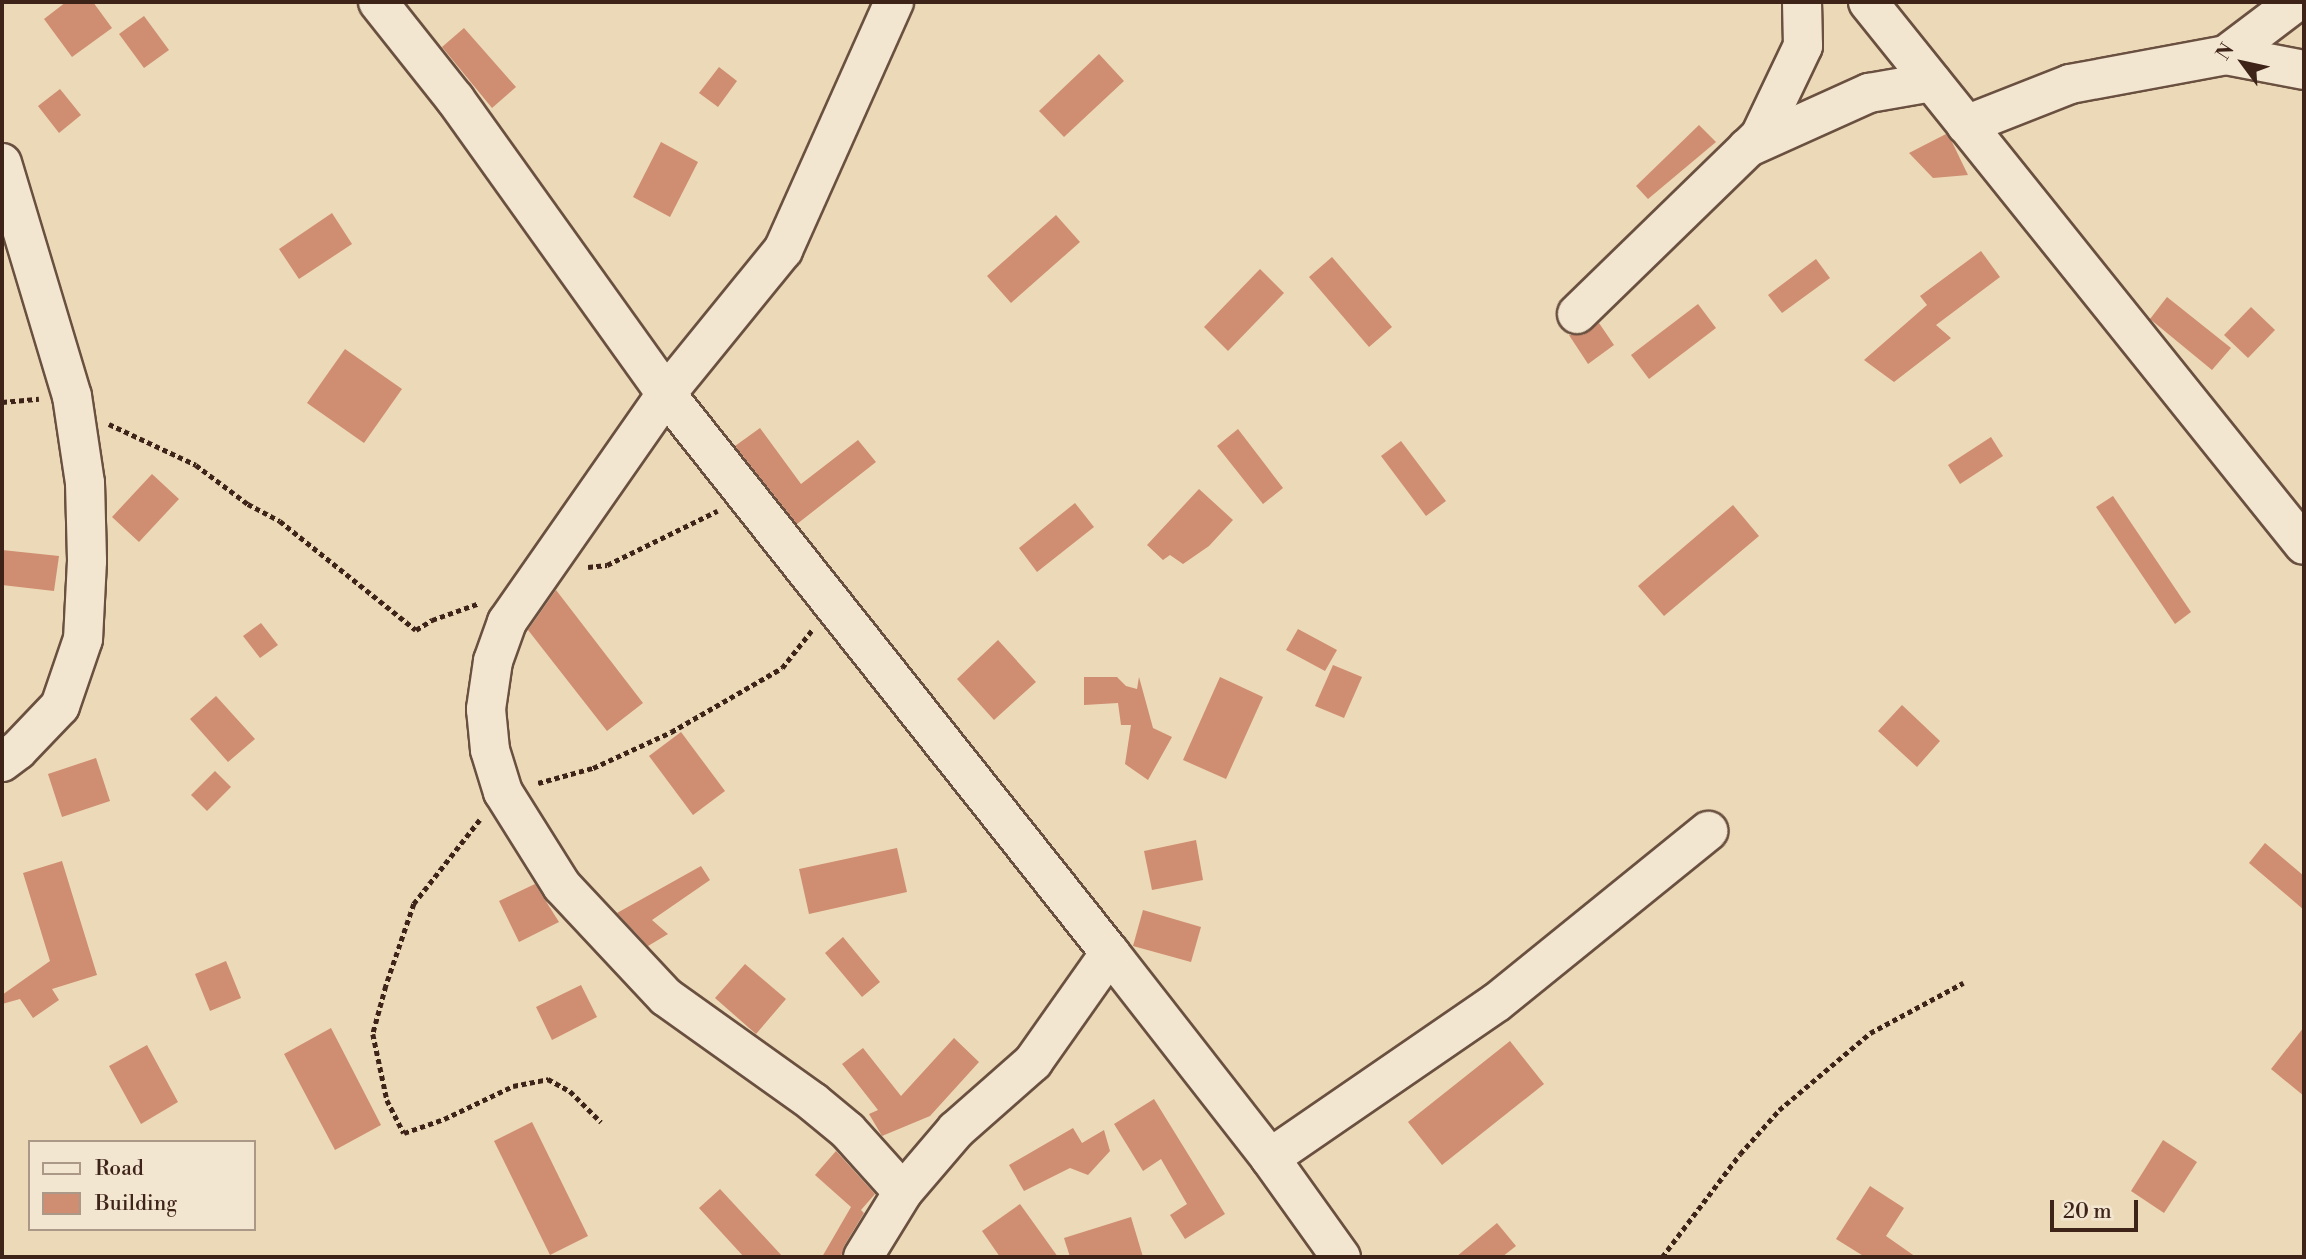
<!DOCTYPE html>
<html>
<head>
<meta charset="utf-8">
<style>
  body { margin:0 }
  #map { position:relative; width:2306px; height:1259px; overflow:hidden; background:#ecd9b7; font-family:"Libre Bodoni",serif }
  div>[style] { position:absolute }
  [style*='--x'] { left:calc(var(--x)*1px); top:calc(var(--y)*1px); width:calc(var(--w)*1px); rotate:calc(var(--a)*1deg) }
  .building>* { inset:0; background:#cf8d71 }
  .path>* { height:4.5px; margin-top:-2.25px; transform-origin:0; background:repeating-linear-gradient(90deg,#3e2319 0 5px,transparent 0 8.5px) }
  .roads { filter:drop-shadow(2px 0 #6a5040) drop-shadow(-2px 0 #6a5040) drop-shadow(0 2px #6a5040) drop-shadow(0 -2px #6a5040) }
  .minor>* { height:38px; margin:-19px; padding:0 19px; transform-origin:19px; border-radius:19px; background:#f3e6d0 }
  span { translate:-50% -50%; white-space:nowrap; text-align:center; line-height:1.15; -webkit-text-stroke:6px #f3e6d0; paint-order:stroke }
  .frame { position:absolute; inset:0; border:4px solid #3e2319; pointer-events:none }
  .legend { position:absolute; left:28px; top:1140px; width:228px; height:91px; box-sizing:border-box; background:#f3e6d0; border:2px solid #ab9887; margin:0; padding:9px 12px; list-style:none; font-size:21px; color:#3e2319 }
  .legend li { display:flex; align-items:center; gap:14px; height:35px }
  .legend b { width:35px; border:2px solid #ab9887 }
  .north { position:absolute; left:2208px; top:28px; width:70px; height:70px; -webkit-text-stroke:5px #f3e6d0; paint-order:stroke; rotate:303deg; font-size:19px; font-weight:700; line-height:28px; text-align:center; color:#3e2319 }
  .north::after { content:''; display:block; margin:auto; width:24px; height:32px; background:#3e2319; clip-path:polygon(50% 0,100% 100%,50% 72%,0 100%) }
  .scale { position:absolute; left:2050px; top:1200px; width:88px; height:32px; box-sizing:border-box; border:4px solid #3e2319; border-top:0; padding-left:9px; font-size:21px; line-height:24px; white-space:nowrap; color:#3e2319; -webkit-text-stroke:5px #f3e6d0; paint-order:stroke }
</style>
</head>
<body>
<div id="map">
  <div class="building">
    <i style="clip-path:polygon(66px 2px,93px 2px,112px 28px,72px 57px,44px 19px)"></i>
    <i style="clip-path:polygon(144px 16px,169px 50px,144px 68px,119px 34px)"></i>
    <i style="clip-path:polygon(464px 28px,516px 87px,492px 108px,442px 47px)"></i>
    <i style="clip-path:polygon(1099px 54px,1124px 81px,1064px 137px,1039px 111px)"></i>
    <i style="clip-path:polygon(719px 67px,737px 81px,718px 107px,699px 93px)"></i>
    <i style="clip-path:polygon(60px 89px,81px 115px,59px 133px,38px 106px)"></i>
    <i style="clip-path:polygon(1699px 125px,1716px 142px,1648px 199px,1636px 186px)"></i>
    <i style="clip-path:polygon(1946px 134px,1952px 142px,1968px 175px,1933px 178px,1909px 153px)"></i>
    <i style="clip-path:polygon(661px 142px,698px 162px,670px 217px,633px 197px)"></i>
    <i style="clip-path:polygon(332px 213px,352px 244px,299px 279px,279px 249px)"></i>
    <i style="clip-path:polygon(1056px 215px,1080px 242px,1011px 303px,987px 276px)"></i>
    <i style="clip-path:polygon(1981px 251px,2000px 277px,1936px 325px,1951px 338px,1894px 382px,1864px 360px,1927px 305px,1920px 296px)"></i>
    <i style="clip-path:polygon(1332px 257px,1392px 327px,1369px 347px,1309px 277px)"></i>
    <i style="clip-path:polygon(1816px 259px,1830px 278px,1782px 313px,1768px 295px)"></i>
    <i style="clip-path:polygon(1260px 269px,1284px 293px,1228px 351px,1204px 327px)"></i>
    <i style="clip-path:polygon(2167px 297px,2231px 348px,2212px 370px,2150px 319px)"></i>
    <i style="clip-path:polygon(1698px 304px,1716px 328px,1649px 379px,1631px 355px)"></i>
    <i style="clip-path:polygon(2251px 307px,2275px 330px,2248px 358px,2224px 335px)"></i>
    <i style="clip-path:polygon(1599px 323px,1614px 345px,1588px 364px,1569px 335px,1583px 335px)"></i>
    <i style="clip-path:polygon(345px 349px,402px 389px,364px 443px,307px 403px)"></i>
    <i style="clip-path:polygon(760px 428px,801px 484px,858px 440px,876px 462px,797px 524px,735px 446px)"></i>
    <i style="clip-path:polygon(1238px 429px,1283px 488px,1263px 504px,1217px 446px)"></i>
    <i style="clip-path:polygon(1991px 437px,2003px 456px,1960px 484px,1948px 465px)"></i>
    <i style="clip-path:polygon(1401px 441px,1446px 501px,1426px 516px,1381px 456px)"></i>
    <i style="clip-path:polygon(152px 474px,179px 499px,139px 542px,112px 517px)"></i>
    <i style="clip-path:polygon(1199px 489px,1233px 520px,1209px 546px,1183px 564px,1170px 555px,1163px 560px,1147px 545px)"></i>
    <i style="clip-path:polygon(2113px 496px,2191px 612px,2175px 624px,2096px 507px)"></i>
    <i style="clip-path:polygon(1075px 503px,1094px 527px,1037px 572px,1019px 548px)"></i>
    <i style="clip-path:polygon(1733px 505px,1759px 536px,1664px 616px,1638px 586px)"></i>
    <i style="clip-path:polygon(2px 550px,59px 556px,54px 591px,2px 585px)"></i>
    <i style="clip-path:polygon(556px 590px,643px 703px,607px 731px,528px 630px)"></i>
    <i style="clip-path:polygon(261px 623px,278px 645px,260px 658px,243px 636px)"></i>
    <i style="clip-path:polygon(1298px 629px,1337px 650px,1325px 671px,1286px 650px)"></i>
    <i style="clip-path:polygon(998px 640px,1036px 682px,994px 720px,957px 679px)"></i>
    <i style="clip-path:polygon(1333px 665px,1362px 677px,1344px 718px,1315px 706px)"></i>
    <i style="clip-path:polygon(1084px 677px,1117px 677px,1126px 686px,1137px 689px,1139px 677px,1153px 728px,1172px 737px,1148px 780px,1125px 764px,1131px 725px,1121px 725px,1118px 703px,1084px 705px)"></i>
    <i style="clip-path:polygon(1220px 677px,1263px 697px,1226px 779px,1183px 760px)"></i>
    <i style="clip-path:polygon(216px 696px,255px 739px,228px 762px,190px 719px)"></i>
    <i style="clip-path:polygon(1902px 705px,1940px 741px,1917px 767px,1878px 731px)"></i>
    <i style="clip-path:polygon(681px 732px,725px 791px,693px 815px,649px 756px)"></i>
    <i style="clip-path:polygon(96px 758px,110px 801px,62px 817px,48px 774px)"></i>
    <i style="clip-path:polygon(215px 771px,231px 787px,207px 811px,191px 795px)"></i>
    <i style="clip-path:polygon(1196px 840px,1203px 880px,1152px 890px,1144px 851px)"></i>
    <i style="clip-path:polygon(2265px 843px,2304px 876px,2304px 910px,2249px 863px)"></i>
    <i style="clip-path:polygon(897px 848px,907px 892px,809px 914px,799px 869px)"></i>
    <i style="clip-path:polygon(62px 861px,97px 975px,52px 989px,59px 1000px,33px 1018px,20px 999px,2px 1004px,2px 995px,50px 961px,23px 873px)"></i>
    <i style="clip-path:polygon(701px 866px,710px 880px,652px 920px,668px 934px,648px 946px,617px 913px)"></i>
    <i style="clip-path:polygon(535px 884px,559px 922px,519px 942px,499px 901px)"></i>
    <i style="clip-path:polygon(1143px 910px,1201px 927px,1191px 962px,1133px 946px)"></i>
    <i style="clip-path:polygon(843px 937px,880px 982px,862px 997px,825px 953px)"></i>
    <i style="clip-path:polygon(226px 961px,241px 998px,210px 1011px,195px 974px)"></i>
    <i style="clip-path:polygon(745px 964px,786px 999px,756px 1034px,715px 998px)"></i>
    <i style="clip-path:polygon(581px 985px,597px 1017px,552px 1040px,536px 1007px)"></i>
    <i style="clip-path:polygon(2304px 1027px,2304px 1096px,2271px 1069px)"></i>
    <i style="clip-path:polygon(331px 1028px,381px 1125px,335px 1150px,284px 1054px)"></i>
    <i style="clip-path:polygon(954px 1038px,979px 1062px,930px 1116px,882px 1136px,869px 1114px,878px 1110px,842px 1064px,863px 1048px,901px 1096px)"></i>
    <i style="clip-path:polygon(1510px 1041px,1544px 1084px,1442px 1165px,1408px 1122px)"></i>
    <i style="clip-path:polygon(147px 1045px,178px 1102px,141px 1124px,109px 1066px)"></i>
    <i style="clip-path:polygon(1154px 1099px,1225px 1214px,1185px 1239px,1170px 1215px,1187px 1204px,1161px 1159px,1143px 1171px,1114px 1124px)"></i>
    <i style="clip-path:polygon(532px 1122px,588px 1236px,550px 1255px,494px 1141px)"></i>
    <i style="clip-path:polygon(1073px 1128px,1082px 1143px,1104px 1130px,1110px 1151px,1088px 1175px,1070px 1168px,1024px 1191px,1009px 1165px)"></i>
    <i style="clip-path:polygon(2163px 1140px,2197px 1162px,2164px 1213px,2131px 1191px)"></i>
    <i style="clip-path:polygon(836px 1151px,875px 1194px,861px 1210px,864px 1213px,844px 1246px,841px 1257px,822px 1257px,851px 1207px,815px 1175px)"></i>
    <i style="clip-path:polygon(1870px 1186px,1904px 1208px,1886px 1236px,1916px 1257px,1865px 1257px,1836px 1239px)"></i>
    <i style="clip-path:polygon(720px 1189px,783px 1257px,744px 1257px,699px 1208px)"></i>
    <i style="clip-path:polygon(1020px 1204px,1058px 1257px,1000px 1257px,982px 1231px)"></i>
    <i style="clip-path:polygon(1131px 1217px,1143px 1257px,1070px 1257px,1064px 1238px)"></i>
    <i style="clip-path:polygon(1497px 1223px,1516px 1246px,1502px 1257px,1456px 1257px)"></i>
  </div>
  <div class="path">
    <i style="--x:2;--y:402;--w:37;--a:-5"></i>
    <i style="--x:109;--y:424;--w:96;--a:25.2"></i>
    <i style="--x:196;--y:465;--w:65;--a:36.9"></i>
    <i style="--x:248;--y:504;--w:36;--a:28"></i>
    <i style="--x:280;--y:521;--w:174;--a:38.7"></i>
    <i style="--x:416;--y:630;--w:19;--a:-32"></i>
    <i style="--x:432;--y:620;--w:48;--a:-19.6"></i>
    <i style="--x:588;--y:567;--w:19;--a:-6"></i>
    <i style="--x:607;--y:565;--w:123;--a:-26.1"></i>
    <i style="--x:538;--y:783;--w:57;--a:-15.3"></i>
    <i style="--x:593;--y:768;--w:86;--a:-24.8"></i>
    <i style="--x:671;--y:732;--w:128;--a:-30"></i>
    <i style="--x:782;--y:668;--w:48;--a:-51.7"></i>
    <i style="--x:480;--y:820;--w:107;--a:128.2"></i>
    <i style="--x:414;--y:904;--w:87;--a:108.9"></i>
    <i style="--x:386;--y:986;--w:50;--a:105.2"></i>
    <i style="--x:373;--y:1034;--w:67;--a:78"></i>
    <i style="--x:387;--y:1100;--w:37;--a:63"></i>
    <i style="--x:404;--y:1133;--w:42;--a:-19.3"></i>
    <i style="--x:444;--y:1119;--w:76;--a:-25.6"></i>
    <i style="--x:513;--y:1086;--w:36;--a:-11"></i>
    <i style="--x:548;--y:1079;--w:25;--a:29"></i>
    <i style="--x:570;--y:1091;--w:44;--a:45"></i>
    <i style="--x:1662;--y:1257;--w:129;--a:-52.9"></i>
    <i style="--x:1740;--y:1154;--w:59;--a:-48.4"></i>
    <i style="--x:1779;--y:1110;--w:119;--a:-40.2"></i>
    <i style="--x:1870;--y:1033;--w:106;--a:-28.3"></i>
  </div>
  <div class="roads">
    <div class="minor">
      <i style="--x:378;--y:2;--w:124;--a:51.6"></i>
      <i style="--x:455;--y:99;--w:363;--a:54.4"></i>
      <i style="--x:666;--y:394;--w:714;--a:51.54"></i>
      <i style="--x:1110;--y:953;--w:260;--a:52"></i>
      <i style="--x:1270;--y:1158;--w:122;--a:54.4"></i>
      <i style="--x:894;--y:2;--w:272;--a:114.1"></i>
      <i style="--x:783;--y:250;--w:186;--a:129.1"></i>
      <i style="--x:666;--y:394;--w:278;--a:124.9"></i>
      <i style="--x:507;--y:622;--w:41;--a:109.7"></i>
      <i style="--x:493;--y:661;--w:49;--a:98.3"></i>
      <i style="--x:486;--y:709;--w:41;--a:84.4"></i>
      <i style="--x:490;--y:750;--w:44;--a:72.8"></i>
      <i style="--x:503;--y:792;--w:111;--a:57.9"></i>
      <i style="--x:562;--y:886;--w:152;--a:46.9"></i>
      <i style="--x:666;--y:997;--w:181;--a:35.5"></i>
      <i style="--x:813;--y:1102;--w:45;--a:39.6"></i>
      <i style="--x:848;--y:1131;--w:82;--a:48"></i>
      <i style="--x:1868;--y:2;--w:696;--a:51.24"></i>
      <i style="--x:2226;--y:55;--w:79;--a:10.9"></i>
      <i style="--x:1966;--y:125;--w:112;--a:-21.5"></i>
      <i style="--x:2070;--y:84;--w:159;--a:-10.5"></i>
      <i style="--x:2226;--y:55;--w:88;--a:-37.1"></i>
      <i style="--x:1747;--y:148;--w:134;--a:-24.3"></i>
      <i style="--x:1869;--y:93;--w:64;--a:-9.9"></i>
      <i style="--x:2;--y:163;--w:243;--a:73.3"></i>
      <i style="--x:72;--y:396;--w:88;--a:81.5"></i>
      <i style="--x:85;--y:483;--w:78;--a:88.5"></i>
      <i style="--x:87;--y:561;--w:78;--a:92.9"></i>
      <i style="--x:83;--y:639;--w:71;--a:108.9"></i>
      <i style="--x:60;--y:706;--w:61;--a:133.7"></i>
      <i style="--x:18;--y:750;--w:20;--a:143"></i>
      <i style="--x:1577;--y:314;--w:255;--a:-44.2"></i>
      <i style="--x:1760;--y:136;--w:100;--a:-64.5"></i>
      <i style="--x:1803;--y:46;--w:44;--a:-91.3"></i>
      <i style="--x:1270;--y:1158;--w:275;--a:-34.5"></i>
      <i style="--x:1497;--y:1002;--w:272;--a:-39"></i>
      <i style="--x:863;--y:1257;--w:76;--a:-58.4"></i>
      <i style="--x:903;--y:1192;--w:82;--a:-49.5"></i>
      <i style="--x:956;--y:1130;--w:103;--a:-41.4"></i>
      <i style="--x:1033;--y:1062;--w:133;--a:-54.8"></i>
    </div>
  </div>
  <div class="frame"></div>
  <ul class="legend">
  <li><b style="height:9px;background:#f3e6d0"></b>Road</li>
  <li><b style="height:19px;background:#cf8d71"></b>Building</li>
  </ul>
  <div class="north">N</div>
  <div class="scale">20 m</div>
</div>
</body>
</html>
